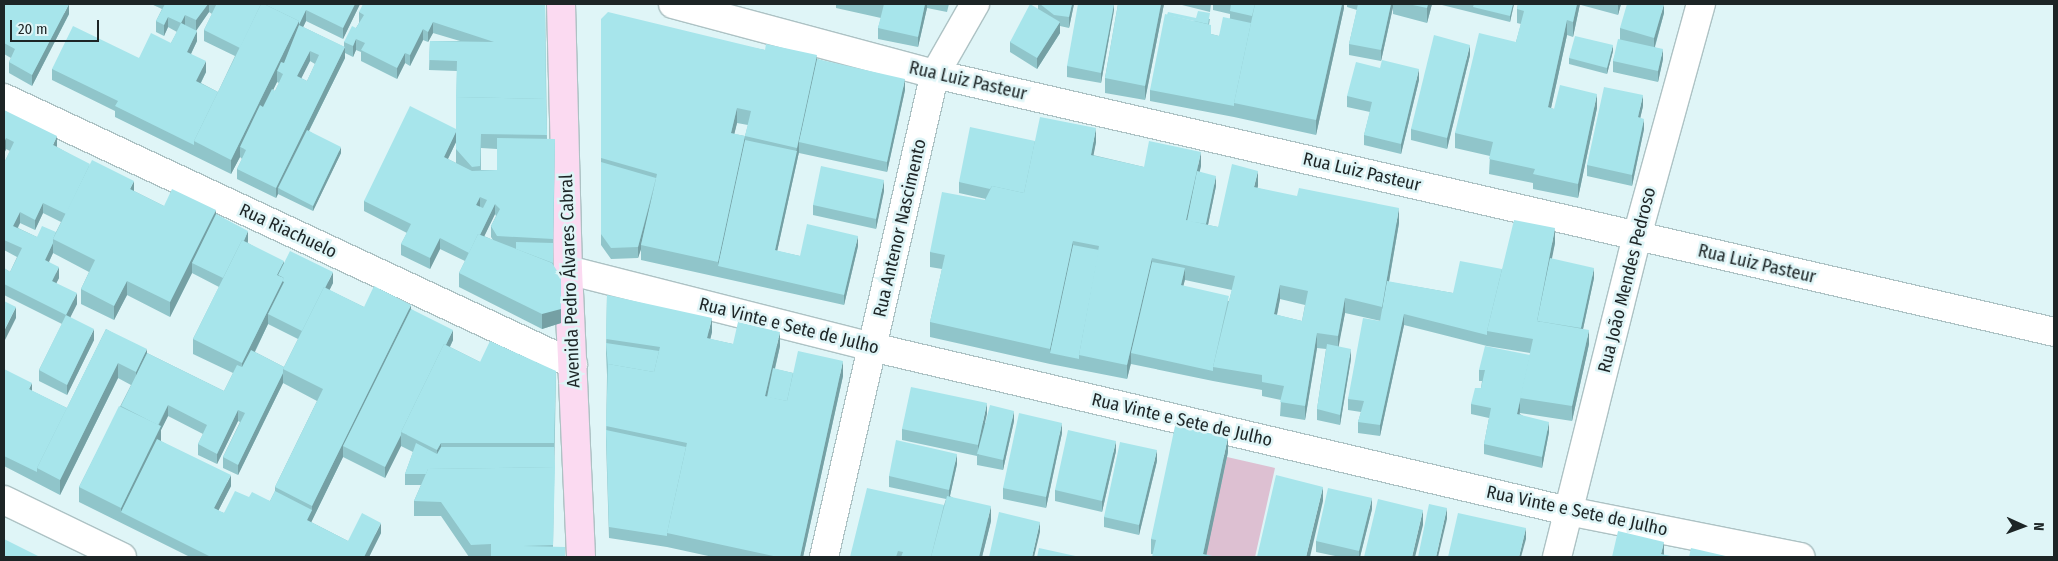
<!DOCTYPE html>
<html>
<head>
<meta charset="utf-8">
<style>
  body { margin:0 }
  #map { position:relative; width:2058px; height:561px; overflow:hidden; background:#dff5f7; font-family:"Fira Sans Condensed",sans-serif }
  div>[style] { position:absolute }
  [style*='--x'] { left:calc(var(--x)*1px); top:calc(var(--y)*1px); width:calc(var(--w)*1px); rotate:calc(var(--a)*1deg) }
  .green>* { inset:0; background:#ddc0d2 }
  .roads { filter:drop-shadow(1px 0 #adc2c4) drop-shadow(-1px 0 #adc2c4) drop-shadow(0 1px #adc2c4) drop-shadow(0 -1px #adc2c4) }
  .street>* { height:28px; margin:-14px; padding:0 14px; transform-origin:14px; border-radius:14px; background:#fff }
  .secondary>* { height:28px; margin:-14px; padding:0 14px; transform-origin:14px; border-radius:14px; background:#fbdaf1 }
  .wall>* { inset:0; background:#90c5ca }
  .shaded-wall>* { inset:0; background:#75a0a4 }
  .building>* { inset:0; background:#a7e5eb }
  span { translate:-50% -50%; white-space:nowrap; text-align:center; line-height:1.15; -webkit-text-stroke:5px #dff5f7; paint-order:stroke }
  .street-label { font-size:18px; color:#1d2526 }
  .frame { position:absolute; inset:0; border:5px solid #1d2526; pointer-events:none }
  .north { position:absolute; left:1998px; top:501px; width:50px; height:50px; -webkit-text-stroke:4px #dff5f7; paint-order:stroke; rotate:92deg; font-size:14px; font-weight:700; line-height:20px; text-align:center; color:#1d2526 }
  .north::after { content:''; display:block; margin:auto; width:18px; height:22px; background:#1d2526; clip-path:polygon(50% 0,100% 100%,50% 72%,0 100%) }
  .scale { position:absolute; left:10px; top:20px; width:89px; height:22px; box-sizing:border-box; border:2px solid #1d2526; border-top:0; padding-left:6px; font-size:15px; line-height:18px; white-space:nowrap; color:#1d2526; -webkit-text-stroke:4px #dff5f7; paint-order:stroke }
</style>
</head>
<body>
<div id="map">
  <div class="green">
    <i style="clip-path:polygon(1227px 457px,1275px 468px,1255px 557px,1205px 557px)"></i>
  </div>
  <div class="roads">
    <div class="street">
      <i style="--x:673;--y:4;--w:271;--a:15"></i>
      <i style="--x:935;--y:74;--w:1148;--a:12.98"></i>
      <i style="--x:4;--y:98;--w:628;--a:25.06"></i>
      <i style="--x:568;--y:270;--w:314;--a:14.2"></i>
      <i style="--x:872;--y:347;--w:715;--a:13.26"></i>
      <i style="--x:1568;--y:511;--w:237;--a:11.2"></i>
      <i style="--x:4;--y:500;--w:131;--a:25.8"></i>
      <i style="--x:824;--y:557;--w:496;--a:-77.1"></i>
      <i style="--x:935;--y:74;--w:81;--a:-60.3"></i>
      <i style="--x:1557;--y:557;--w:331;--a:-76"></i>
      <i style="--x:1637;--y:236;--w:241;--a:-74.6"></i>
    </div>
    <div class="secondary">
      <i style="--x:561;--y:4;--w:266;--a:88.5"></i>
      <i style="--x:568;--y:270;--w:287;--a:87.4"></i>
    </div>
  </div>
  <div class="wall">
    <i style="clip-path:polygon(4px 4px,69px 14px,32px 86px,9px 73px,9px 62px,11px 58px,4px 54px)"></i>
    <i style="clip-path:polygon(evenodd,151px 4px,360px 4px,343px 39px,306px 21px,303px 27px,344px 47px,344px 42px,356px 28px,359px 23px,359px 12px,409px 5px,545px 4px,547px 139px,555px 139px,553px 263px,561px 323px,542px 329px,459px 287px,459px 273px,465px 261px,440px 249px,430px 269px,401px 255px,401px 244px,407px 233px,364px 211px,364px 201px,456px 129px,457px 71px,429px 70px,430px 41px,460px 41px,433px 33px,428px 42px,423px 40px,410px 66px,405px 63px,397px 79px,361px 61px,361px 52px,356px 50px,353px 57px,345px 53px,345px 58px,309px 131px,341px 153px,313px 211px,278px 194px,276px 198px,237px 179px,237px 169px,242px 159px,240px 157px,231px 174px,115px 117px,115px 111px,52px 80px,52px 69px,139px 58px,171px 43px,177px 32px,168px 27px,164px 36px,156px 32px,156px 21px,162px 9px,151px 4px,209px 12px,212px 14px,204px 30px,204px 41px,235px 56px,218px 92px,201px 83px,206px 72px,191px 54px,197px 41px,196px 30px,209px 12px,151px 4px,310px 61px,315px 64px,307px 81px,301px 78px,310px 61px,151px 4px,277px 82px,279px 83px,275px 91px,273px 90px,277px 82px,151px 4px,456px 142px,456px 163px,448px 159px,456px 142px,151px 4px,481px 148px,497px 149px,497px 170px,481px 170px,481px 148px,151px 4px,495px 214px,496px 216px,491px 226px,491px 237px,493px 240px,484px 236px,495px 214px)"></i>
    <i style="clip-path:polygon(836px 4px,949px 4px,947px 12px,927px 8px,918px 47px,878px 39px,878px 28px,881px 18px,836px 8px)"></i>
    <i style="clip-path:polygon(1038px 4px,1074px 4px,1069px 28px,1060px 26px,1060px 33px,1037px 69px,1010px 52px,1010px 42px,1038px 9px)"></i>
    <i style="clip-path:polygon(1114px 4px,1114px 10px,1101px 83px,1067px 77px,1067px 66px)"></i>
    <i style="clip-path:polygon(1118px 4px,1164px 4px,1145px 100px,1105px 93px,1105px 78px)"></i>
    <i style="clip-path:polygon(1178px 4px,1211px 4px,1210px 12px)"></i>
    <i style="clip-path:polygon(1213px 4px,1344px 4px,1344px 8px,1316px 135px,1234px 117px,1150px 101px,1150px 90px,1196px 18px,1210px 19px,1209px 25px,1211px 34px,1219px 36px,1230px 18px,1230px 14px,1213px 10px)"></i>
    <i style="clip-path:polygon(1347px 4px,1432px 4px,1427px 23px,1393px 14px,1393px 7px,1381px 61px,1349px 55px,1349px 44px,1357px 10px,1347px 7px)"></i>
    <i style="clip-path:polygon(1438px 4px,1514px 4px,1510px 22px)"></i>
    <i style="clip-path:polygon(1518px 4px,1580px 4px,1573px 37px,1567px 35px,1551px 108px,1554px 109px,1597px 108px,1578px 198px,1533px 189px,1533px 183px,1489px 174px,1490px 156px,1455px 148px,1455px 133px,1516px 42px,1521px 24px,1517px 23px,1517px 9px)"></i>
    <i style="clip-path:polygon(1581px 4px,1621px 4px,1618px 15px,1581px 5px)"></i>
    <i style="clip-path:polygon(1664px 13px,1655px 47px,1663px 59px,1658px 82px,1613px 72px,1613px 61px,1620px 39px,1620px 28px)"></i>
    <i style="clip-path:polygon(evenodd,601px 19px,765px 50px,817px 59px,905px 90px,887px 172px,799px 153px,799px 152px,777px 251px,800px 256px,858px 246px,844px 305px,641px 260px,641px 249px,638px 258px,611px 259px,601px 245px,601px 19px,737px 123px,748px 125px,745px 136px,734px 134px,737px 123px)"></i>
    <i style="clip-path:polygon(1613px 51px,1607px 74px,1569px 64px,1569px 58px)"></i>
    <i style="clip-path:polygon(1470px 55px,1447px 149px,1411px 140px,1411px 129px)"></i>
    <i style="clip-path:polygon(1419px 80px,1401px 154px,1364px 145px,1364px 135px,1370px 112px,1347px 107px,1347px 96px)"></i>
    <i style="clip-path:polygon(1643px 106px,1640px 118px,1644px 129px,1632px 186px,1587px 176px,1587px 165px)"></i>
    <i style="clip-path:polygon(evenodd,4px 110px,57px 147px,134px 191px,164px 206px,216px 214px,248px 241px,248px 243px,284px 265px,333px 283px,329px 290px,364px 307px,411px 309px,453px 340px,450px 347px,480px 362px,556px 371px,553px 547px,565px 557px,469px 557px,441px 516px,414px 516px,414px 501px,421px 485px,405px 485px,405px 474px,413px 452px,401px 446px,385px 478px,343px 457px,311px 522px,348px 541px,381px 533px,369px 557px,190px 557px,79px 502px,79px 487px,131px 385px,118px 378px,60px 495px,4px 466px,4px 369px,32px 391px,67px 408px,106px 329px,147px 353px,224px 391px,233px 373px,193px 354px,193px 339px,219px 287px,192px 273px,170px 317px,127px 295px,114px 320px,81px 304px,81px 289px,89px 272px,53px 253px,49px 262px,59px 278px,56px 283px,77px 304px,70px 317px,94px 340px,67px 395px,39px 381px,39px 370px,62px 324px,4px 295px,4px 268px,10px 272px,17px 257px,4px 250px,4px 163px,10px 151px,6px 149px,4px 154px,4px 110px,43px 213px,61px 222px,56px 232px,37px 237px,18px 228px,20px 223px,35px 230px,43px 213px,4px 110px,268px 324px,298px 339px,284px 367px,255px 352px,268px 324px,4px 110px,283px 383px,317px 401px,275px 487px,275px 491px,270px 501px,249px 497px,224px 513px,218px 511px,231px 486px,161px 441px,161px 430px,168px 416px,203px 434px,198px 444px,198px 455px,217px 464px,238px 421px,240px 422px,223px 457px,223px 468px,238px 475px,283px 383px)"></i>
    <i style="clip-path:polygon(evenodd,1035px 141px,1096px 142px,1093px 155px,1144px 167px,1201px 166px,1199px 172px,1216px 186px,1208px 225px,1218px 227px,1258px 186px,1257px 188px,1399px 223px,1389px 282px,1453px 293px,1555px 243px,1551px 259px,1594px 278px,1583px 329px,1589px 344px,1572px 421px,1520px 413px,1520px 411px,1520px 414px,1549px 432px,1542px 468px,1484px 454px,1484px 444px,1489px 418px,1471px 414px,1471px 404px,1481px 388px,1482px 381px,1479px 381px,1479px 370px,1530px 355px,1530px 353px,1487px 346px,1404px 325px,1380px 436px,1358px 433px,1358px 422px,1361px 412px,1348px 410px,1348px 399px,1381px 321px,1345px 313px,1338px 346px,1351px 359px,1340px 425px,1317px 420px,1317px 409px,1326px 349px,1317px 348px,1305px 420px,1280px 416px,1281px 400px,1262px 396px,1262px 390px,1213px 381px,1131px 364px,1131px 363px,1127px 379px,1050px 364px,930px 337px,930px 322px,942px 269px,930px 267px,930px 252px,986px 199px,959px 193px,959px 182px,1035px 141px,1185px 280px,1232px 290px,1229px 301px,1183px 286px,1185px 280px,1035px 141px,1280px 299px,1305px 305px,1302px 321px,1277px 315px,1280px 299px)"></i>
    <i style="clip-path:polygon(884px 191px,876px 229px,813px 215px,813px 205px)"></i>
    <i style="clip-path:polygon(607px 295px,712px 332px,710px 339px,733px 344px,780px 346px,775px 369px,793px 373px,843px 376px,803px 557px,713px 557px,667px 547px,609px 538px,606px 441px,607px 375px,606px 353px)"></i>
    <i style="clip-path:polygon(1014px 421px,1003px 470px,977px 465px,977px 456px,902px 440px,902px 429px)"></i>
    <i style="clip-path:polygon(1062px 433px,1046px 508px,1003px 499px,1003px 488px)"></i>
    <i style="clip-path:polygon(1116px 451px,1102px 512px,1055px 501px,1055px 490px)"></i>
    <i style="clip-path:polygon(1228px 452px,1206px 555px,1151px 554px,1151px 539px)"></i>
    <i style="clip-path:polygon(1157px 461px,1139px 535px,1104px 527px,1104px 517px)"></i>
    <i style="clip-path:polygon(957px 464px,950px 496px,991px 521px,982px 557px,850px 557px,944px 505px,946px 499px,889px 487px,889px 476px)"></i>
    <i style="clip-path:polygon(1372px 509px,1360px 557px,1340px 557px,1316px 552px,1316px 541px)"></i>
  </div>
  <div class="shaded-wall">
    <i style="clip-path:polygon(69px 4px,69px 14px,32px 86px,32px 75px)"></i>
    <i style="clip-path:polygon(208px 4px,209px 4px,209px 12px,196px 31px,196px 20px)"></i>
    <i style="clip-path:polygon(355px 4px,360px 4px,343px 39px,343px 28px)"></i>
    <i style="clip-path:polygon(925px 4px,927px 4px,927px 8px,918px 47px,918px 37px)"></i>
    <i style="clip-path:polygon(1072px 4px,1074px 4px,1069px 28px,1069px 17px)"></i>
    <i style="clip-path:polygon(1114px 4px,1114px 10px,1101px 83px,1101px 73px)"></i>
    <i style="clip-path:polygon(1161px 4px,1164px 4px,1145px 100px,1145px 86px)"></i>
    <i style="clip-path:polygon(1342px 4px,1344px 4px,1344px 8px,1316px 135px,1316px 120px)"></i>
    <i style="clip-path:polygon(1391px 4px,1393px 4px,1393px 7px,1381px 61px,1381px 50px)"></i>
    <i style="clip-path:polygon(1428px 4px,1432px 4px,1427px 23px,1427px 8px)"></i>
    <i style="clip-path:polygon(1513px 4px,1514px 4px,1510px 22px,1510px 16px)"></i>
    <i style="clip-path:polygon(1577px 4px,1580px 4px,1573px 37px,1573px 22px)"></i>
    <i style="clip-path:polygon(1618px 4px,1621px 4px,1618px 15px)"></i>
    <i style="clip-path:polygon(1664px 4px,1664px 13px,1654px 49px,1654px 38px)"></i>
    <i style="clip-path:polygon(306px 10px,306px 21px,281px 73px,277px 71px,277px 82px,244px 149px,240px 147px,240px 157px,231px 174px,231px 160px,299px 21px)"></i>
    <i style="clip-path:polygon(185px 15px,185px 25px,181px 23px)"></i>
    <i style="clip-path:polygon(168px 17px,168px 27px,164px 36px,164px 25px)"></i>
    <i style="clip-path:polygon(1567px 20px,1567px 35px,1548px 122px,1548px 107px)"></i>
    <i style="clip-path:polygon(433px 22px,433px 33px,428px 42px,428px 32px)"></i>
    <i style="clip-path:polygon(1060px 22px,1060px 33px,1037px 69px,1037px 58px)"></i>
    <i style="clip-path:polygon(423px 29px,423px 40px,410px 66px,410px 55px)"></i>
    <i style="clip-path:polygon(197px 31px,197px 41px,187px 62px,187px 52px)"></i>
    <i style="clip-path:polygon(356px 39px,356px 50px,353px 57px,353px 46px)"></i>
    <i style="clip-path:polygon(1470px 45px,1470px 55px,1447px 149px,1447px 138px)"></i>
    <i style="clip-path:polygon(1613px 45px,1613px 51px,1607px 74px,1607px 68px)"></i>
    <i style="clip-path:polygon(345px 47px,345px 58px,280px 189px,278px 188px,278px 194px,276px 198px,276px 188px)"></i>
    <i style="clip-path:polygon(1663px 49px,1663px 59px,1658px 82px,1658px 71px)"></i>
    <i style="clip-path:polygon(310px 51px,310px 61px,297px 87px,297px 76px)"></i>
    <i style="clip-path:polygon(405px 53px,405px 63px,397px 79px,397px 68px)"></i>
    <i style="clip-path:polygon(817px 55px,817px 70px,799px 142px,799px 152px,775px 261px,775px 250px)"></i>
    <i style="clip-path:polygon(206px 61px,206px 72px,196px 92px,196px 81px)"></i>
    <i style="clip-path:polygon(1419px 69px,1419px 80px,1401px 154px,1401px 144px)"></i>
    <i style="clip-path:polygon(905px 79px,905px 90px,887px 172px,887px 162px)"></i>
    <i style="clip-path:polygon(1597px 94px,1597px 108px,1578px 198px,1578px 184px)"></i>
    <i style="clip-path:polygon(1643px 95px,1643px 106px,1638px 128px,1638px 117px)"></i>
    <i style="clip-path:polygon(737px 108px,737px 123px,731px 148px,731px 133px)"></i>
    <i style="clip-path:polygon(1644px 119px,1644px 129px,1632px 186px,1632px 175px)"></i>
    <i style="clip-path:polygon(1096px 128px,1096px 142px,1091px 169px,1091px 155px)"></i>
    <i style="clip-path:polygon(457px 129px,457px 140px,444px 167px,444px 157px)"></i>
    <i style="clip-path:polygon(57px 136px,57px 147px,53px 145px)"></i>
    <i style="clip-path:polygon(745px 136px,745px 151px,718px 266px,718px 277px,718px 262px)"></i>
    <i style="clip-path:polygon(6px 138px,6px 149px,4px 154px,4px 143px)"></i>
    <i style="clip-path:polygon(341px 147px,341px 153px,313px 211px,313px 206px)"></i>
    <i style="clip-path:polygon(1201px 152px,1201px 166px,1188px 225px,1186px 220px)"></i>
    <i style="clip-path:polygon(1258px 171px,1258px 186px,1254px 202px,1254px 187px)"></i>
    <i style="clip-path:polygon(1216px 176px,1216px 186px,1205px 239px,1205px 228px)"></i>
    <i style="clip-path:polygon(657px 178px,641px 245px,641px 249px,638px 258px,638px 247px)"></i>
    <i style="clip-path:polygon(884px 180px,884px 191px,876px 229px,876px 219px)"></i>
    <i style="clip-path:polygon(134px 181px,134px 196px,130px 189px)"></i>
    <i style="clip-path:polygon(480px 197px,480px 208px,476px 205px)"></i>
    <i style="clip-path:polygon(43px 203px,43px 213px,35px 230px,35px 220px)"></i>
    <i style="clip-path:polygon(495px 204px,495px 214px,471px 264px,471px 253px)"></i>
    <i style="clip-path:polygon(1399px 208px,1399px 223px,1382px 321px,1382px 307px)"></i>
    <i style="clip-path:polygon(216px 210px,216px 225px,192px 263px,192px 273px,170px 317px,170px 302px)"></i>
    <i style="clip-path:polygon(20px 212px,20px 223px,13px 236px,13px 226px)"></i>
    <i style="clip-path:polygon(1555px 228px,1555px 243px,1539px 325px,1537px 321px)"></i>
    <i style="clip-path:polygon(248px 231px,248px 241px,225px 290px,225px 279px)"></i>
    <i style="clip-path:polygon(858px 236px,858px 246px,844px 305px,844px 295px)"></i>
    <i style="clip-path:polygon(440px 238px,440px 249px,430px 269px,430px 258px)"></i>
    <i style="clip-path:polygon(1073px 241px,1073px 255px,1050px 353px,1050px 364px,1050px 349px)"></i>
    <i style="clip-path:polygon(53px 243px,53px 253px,45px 270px,45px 260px)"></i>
    <i style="clip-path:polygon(1152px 258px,1152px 272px,1131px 353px,1131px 363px,1127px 379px,1127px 365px)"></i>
    <i style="clip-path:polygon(284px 261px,284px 275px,281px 281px,277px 275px)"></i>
    <i style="clip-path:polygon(59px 267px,59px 278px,52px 292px,52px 281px)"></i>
    <i style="clip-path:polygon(1185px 268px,1185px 279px,1181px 296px,1181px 285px)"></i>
    <i style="clip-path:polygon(1594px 268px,1594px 278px,1580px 343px,1580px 332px)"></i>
    <i style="clip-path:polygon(333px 272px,333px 283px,304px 342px,304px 331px)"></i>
    <i style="clip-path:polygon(561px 277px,561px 323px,542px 329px,542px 314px)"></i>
    <i style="clip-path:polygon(284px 278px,284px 293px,268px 314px,268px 324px,242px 378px,242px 363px)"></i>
    <i style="clip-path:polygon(127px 281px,127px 295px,114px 320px,114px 306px)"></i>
    <i style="clip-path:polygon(1280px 285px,1280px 299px,1274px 329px,1274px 314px)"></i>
    <i style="clip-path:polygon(77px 293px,77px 304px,66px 326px,66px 315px)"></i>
    <i style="clip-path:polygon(1345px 298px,1345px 313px,1338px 350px,1338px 336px)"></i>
    <i style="clip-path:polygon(411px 305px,411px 319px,343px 446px,343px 457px,307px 531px,307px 520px,312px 510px,312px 506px)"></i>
    <i style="clip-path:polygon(16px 307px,16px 318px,4px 342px,4px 331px)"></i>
    <i style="clip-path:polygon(1404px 314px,1404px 325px,1380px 436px,1380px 425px)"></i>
    <i style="clip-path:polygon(712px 318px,712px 332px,707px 353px,707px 338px)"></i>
    <i style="clip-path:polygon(94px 329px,94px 340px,67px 395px,67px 385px)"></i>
    <i style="clip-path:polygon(453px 330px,453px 340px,407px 435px,402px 432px)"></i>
    <i style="clip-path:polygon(1589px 330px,1589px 344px,1572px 421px,1572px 406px)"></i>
    <i style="clip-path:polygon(780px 332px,780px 346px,766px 406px,765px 396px)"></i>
    <i style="clip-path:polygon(1317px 333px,1317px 348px,1305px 420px,1305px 406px)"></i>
    <i style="clip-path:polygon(147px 349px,147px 364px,136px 387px,136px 372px)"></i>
    <i style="clip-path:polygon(1351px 349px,1351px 359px,1340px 425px,1340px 415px)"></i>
    <i style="clip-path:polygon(843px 361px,843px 376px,803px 557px,800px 557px)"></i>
    <i style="clip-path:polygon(118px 363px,118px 378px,60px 495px,60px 480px)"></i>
    <i style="clip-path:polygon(283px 373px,283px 383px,238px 475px,238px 465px)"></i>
    <i style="clip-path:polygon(32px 383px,32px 394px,29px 389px)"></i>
    <i style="clip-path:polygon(1520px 401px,1520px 411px,1517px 424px,1517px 414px)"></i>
    <i style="clip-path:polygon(987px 403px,987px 414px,978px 456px,978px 445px)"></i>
    <i style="clip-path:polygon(168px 405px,168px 416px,161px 430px,161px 441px,121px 512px,121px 508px)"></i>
    <i style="clip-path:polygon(238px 410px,238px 421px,217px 464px,217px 454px)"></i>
    <i style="clip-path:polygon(1014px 411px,1014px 421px,1003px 470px,1003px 460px)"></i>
    <i style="clip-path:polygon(1549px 422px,1549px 432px,1542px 468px,1542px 457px)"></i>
    <i style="clip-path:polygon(1062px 423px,1062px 433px,1046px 508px,1046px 497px)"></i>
    <i style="clip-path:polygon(401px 435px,401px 446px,385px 478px,385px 467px)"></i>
    <i style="clip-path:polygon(1228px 437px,1228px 452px,1206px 557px,1203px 554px)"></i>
    <i style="clip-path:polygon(1116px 441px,1116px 451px,1102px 512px,1102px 501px)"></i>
    <i style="clip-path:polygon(441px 443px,441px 458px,437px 464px,437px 450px)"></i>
    <i style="clip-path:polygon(1157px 450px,1157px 461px,1139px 535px,1139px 525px)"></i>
    <i style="clip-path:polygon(957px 454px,957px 464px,949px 500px,949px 490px)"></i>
    <i style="clip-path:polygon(231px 475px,231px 486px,214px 519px,214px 508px)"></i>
    <i style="clip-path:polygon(1323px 487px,1323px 501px,1310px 557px,1306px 557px)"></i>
    <i style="clip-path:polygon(1372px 498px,1372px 509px,1360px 557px,1359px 557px,1359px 551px)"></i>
    <i style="clip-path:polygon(991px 506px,991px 521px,982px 557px,979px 557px)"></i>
    <i style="clip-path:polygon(1447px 508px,1447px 519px,1438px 557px,1436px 557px)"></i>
    <i style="clip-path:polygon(1423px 510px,1423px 525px,1415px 557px,1412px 557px)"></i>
    <i style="clip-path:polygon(1040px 522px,1040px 532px,1034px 557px,1032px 557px)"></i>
    <i style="clip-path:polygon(381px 523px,381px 533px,369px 557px,364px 557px)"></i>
    <i style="clip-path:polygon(1526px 528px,1526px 539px,1521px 557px,1519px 557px)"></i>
    <i style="clip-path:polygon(1664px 542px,1664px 557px,1661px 554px)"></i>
  </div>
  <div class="building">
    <i style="clip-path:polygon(4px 4px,69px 4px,32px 75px,9px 62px,15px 49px,4px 43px)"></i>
    <i style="clip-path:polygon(165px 4px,208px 4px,196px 20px,185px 15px,181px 23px,168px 17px,164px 25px,156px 21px)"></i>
    <i style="clip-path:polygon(213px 4px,261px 4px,240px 48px,204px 30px,216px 5px)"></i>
    <i style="clip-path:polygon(261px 4px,264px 4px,299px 21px,231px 160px,194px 141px)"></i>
    <i style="clip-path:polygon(264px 4px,355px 4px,343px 28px,306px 10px,299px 25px,299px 21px)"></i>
    <i style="clip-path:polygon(363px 4px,407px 4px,409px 5px,410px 4px,545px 4px,546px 99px,456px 97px,457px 61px,429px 60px,430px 41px,494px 42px,433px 22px,428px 32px,423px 29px,410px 55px,405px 53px,397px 68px,361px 50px,365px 43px,356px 39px,353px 46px,344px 42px,352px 26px,356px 28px,364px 15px,359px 12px)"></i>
    <i style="clip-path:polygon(884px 4px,925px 4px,918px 37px,878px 28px)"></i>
    <i style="clip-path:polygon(1030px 4px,1060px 22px,1037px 58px,1010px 42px)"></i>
    <i style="clip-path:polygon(1040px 4px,1072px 4px,1069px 17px,1054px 15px)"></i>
    <i style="clip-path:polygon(1078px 4px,1114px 4px,1101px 73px,1067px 66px)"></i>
    <i style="clip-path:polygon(1118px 4px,1161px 4px,1145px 86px,1105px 78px)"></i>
    <i style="clip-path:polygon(1231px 4px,1255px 4px,1252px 16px,1230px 11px)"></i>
    <i style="clip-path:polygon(1255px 4px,1342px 4px,1316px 120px,1234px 103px)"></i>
    <i style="clip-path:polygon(1358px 4px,1391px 4px,1381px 50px,1349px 44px)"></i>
    <i style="clip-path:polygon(1408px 4px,1428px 4px,1427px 8px)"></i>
    <i style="clip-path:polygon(1474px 4px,1513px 4px,1510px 16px,1473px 7px)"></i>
    <i style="clip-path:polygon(1518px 4px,1577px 4px,1573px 22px,1567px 20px,1548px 107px,1554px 109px,1560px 85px,1597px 94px,1578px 184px,1533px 174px,1535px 169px,1489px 159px,1493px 142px,1455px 133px,1479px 33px,1516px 42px,1524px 11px,1517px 9px)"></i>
    <i style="clip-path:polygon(1627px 4px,1664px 4px,1654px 38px,1620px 28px)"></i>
    <i style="clip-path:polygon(1198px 11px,1210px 13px,1208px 24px,1167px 15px,1168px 12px,1196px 18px)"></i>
    <i style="clip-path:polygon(evenodd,608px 12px,765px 50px,766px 44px,817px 55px,797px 148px,745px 136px,718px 262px,641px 245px,657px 174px,601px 158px,601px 19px,608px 12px,737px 108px,751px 111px,745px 136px,731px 133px,737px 108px)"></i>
    <i style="clip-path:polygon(1165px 14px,1211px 25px,1211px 34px,1219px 36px,1223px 17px,1251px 23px,1234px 103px,1234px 106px,1150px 90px)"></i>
    <i style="clip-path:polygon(181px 23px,197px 31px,187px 52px,206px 61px,196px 81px,218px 92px,194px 141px,194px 145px,115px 106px,118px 101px,52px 69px,73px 26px,139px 58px,151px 33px,171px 43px)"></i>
    <i style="clip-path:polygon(evenodd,299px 25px,345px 47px,276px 188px,237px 169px,246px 150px,240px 147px,260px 105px,263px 107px,272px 89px,275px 91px,283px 74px,277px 71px,281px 62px,284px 63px,299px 25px,310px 51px,319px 55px,307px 81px,297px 76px,310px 51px)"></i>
    <i style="clip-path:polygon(1434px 35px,1470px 45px,1447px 138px,1411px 129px)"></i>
    <i style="clip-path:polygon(1575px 36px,1613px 45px,1607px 68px,1569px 58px)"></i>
    <i style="clip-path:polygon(1618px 39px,1663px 49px,1658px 71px,1613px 61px)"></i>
    <i style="clip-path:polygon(817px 59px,905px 79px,887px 162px,799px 142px)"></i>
    <i style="clip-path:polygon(1382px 60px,1419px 69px,1401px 144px,1364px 135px,1372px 102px,1347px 96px,1356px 62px,1380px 68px)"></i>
    <i style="clip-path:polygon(1604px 87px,1643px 95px,1638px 117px,1644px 119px,1632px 175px,1587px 165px)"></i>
    <i style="clip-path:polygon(456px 97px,546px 99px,547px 135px,481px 134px,480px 166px,472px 167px,456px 149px)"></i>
    <i style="clip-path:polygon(evenodd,410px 106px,456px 129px,456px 132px,444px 157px,472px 171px,497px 170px,497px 138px,555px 139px,553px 239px,497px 236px,491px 226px,500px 209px,495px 204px,480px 235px,478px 234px,469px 253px,440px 238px,430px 258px,401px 244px,411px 224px,364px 201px,410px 106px,480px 197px,487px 200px,483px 208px,476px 205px,480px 197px)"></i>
    <i style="clip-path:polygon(4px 110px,57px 136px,53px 145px,90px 164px,66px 214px,43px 203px,35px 220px,20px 212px,13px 226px,37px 237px,42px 226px,56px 232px,53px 239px,53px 243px,45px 260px,59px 267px,52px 281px,77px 293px,66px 315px,4px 284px,4px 268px,10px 272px,22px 248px,4px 240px,4px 163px,14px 142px,6px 138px,4px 143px)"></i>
    <i style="clip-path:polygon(evenodd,1040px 117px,1096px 128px,1091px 155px,1144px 167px,1149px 141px,1201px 152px,1186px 220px,1218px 227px,1232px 164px,1258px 171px,1254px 187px,1297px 196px,1299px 188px,1399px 208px,1382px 307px,1345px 298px,1338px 336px,1317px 333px,1305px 406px,1280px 402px,1284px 386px,1262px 382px,1262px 375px,1213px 367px,1235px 276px,1152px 258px,1127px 365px,1079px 355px,1099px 246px,1073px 241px,1050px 349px,930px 322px,945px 255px,930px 252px,942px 192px,985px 200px,992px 186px,1024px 193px,1040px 117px,1280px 285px,1308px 291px,1302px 321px,1274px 314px,1280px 285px)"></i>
    <i style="clip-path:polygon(970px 127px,1035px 141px,1024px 193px,992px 186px,990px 189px,959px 182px)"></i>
    <i style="clip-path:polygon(307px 130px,341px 147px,313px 206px,278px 188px)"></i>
    <i style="clip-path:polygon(745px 140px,797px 151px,775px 250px,800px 256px,807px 224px,858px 236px,844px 295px,718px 266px)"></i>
    <i style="clip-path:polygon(92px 160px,134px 181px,130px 189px,164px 206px,172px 189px,216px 210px,170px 302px,127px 281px,114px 306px,81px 289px,95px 260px,53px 239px)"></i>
    <i style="clip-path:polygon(601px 162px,656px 178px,638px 247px,611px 248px,601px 234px)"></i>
    <i style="clip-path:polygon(821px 166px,884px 180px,876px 219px,813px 205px)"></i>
    <i style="clip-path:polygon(1197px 171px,1216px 176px,1206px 224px,1187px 221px)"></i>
    <i style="clip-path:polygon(216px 214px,248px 231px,244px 241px,242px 240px,223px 278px,192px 263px)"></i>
    <i style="clip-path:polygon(1514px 220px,1555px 228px,1537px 321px,1589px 330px,1572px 406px,1520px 398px,1533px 339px,1487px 331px)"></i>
    <i style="clip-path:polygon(478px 234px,552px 263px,561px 277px,561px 309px,542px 314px,459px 273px)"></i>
    <i style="clip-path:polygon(242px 240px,284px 261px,277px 275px,284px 278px,242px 363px,193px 339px)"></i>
    <i style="clip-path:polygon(516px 242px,553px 243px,553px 263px,516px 249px)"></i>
    <i style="clip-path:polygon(1073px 245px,1099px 250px,1079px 355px,1079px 359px,1050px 353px)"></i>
    <i style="clip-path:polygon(290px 251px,333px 272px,325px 288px,324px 287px,302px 331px,268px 314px,284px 282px,282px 281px,284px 278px,278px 275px)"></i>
    <i style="clip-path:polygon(1550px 258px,1594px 268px,1581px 328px,1537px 321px)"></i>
    <i style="clip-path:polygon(1460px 261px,1502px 269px,1487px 331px,1487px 335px,1404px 314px,1380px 425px,1358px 422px,1364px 401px,1348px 399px,1363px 318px,1380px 321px,1387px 281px,1453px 293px)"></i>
    <i style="clip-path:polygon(1152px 262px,1185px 268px,1181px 285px,1229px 296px,1213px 367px,1213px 371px,1131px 353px)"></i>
    <i style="clip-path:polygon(374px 286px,411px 305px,312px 506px,275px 487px,323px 389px,283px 369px,324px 287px,364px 307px)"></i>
    <i style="clip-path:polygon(607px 295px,712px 318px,707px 338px,733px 344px,738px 322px,780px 332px,765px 396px,787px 401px,798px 351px,843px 361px,800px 557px,778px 557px,667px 533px,687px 443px,606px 426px,608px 364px,654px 372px,660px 347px,606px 339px)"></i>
    <i style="clip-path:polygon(4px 301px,16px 307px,4px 331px)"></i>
    <i style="clip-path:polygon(411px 309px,453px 330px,446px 345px,444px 344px,401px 432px,401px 435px,385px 467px,343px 446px)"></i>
    <i style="clip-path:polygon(66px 315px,94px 329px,67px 385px,39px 370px)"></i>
    <i style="clip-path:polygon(106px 329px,147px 349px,136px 372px,118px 363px,60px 480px,37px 468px)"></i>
    <i style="clip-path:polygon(490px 341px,556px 371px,554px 443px,441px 443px,437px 450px,401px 432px,444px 344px,480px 362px)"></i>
    <i style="clip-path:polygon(606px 343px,659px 351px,654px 372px,608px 364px,608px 367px)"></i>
    <i style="clip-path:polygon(1327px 344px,1351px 349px,1340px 415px,1317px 409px)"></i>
    <i style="clip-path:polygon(1485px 346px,1530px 355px,1517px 414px,1549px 422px,1542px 457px,1484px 444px,1491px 408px,1471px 404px,1475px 388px,1481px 388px,1485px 370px,1479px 370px)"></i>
    <i style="clip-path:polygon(251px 350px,284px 367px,283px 369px,283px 373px,238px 465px,223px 457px,245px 413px,238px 410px,217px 454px,198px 444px,207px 425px,168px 405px,158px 425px,121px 406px,147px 353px,224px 391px,237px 365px,242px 367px)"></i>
    <i style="clip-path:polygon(773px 368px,793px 373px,787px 401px,767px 397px)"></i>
    <i style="clip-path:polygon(4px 369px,32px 383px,29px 389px,67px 408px,37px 468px,37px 472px,4px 456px)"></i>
    <i style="clip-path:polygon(911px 387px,987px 403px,978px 445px,902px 429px)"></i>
    <i style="clip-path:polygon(990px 405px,1014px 411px,1003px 460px,977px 454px)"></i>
    <i style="clip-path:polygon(119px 406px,161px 426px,121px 508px,79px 487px)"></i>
    <i style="clip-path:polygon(1019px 413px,1062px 423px,1046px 497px,1003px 488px)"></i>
    <i style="clip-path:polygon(1175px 426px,1228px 437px,1203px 554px,1217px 557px,1152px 557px,1156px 540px,1151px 539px)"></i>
    <i style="clip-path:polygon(606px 430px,686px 447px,667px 533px,667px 536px,609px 527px)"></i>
    <i style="clip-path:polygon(1068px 430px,1116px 441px,1102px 501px,1055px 490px)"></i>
    <i style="clip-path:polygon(157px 439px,231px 475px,214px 508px,224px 513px,235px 491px,249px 497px,252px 492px,270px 501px,275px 491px,312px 510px,307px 520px,348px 541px,362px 513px,381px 523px,364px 557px,211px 557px,121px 512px)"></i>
    <i style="clip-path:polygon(896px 440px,957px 454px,949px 490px,889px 476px)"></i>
    <i style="clip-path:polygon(1120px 442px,1157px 450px,1139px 525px,1104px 517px)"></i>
    <i style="clip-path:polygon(416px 443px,437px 454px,441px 447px,554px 447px,555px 467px,428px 469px,426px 474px,405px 474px)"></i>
    <i style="clip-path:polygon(555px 467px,553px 545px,523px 546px,565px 547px,565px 557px,491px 557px,491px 544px,471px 545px,441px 502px,414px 501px,428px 469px)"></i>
    <i style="clip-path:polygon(1276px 475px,1323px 487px,1306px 557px,1257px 557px)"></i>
    <i style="clip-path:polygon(867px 488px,944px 505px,931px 557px,901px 557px,903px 552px,898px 551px,896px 557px,850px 557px)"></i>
    <i style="clip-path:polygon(1328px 488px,1372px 498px,1359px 551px,1316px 541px)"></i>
    <i style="clip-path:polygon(947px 496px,991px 506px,979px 557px,931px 557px)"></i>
    <i style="clip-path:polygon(1378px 499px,1423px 510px,1412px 557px,1364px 557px)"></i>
    <i style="clip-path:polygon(1429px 504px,1447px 508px,1436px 557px,1418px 557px)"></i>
    <i style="clip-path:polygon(999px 512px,1040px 522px,1032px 557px,989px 557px)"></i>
    <i style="clip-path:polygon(1458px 513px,1526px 528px,1519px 557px,1448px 557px)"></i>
    <i style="clip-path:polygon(1618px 531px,1664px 542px,1661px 554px,1676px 557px,1612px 557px)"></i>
    <i style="clip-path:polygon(4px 539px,40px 557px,4px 557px)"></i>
    <i style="clip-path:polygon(1039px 548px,1080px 557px,1037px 557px)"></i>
    <i style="clip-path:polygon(1691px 548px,1730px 557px,1689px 557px)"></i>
  </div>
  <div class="street-label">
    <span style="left:968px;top:81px;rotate:13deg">Rua Luiz Pasteur</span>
    <span style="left:1362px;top:172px;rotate:13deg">Rua Luiz Pasteur</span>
    <span style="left:900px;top:228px;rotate:-77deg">Rua Antenor Nascimento</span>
    <span style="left:288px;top:231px;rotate:25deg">Rua Riachuelo</span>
    <span style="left:1757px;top:264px;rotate:13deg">Rua Luiz Pasteur</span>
    <span style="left:1627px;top:280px;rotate:-76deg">Rua João Mendes Pedroso</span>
    <span style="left:570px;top:281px;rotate:-92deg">Avenida Pedro Álvares Cabral</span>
    <span style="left:789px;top:326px;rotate:14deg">Rua Vinte e Sete de Julho</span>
    <span style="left:1182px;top:420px;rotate:13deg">Rua Vinte e Sete de Julho</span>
    <span style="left:1577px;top:511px;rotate:12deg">Rua Vinte e Sete de Julho</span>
  </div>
  <div class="frame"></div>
  <div class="north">N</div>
  <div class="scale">20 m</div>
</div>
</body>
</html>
